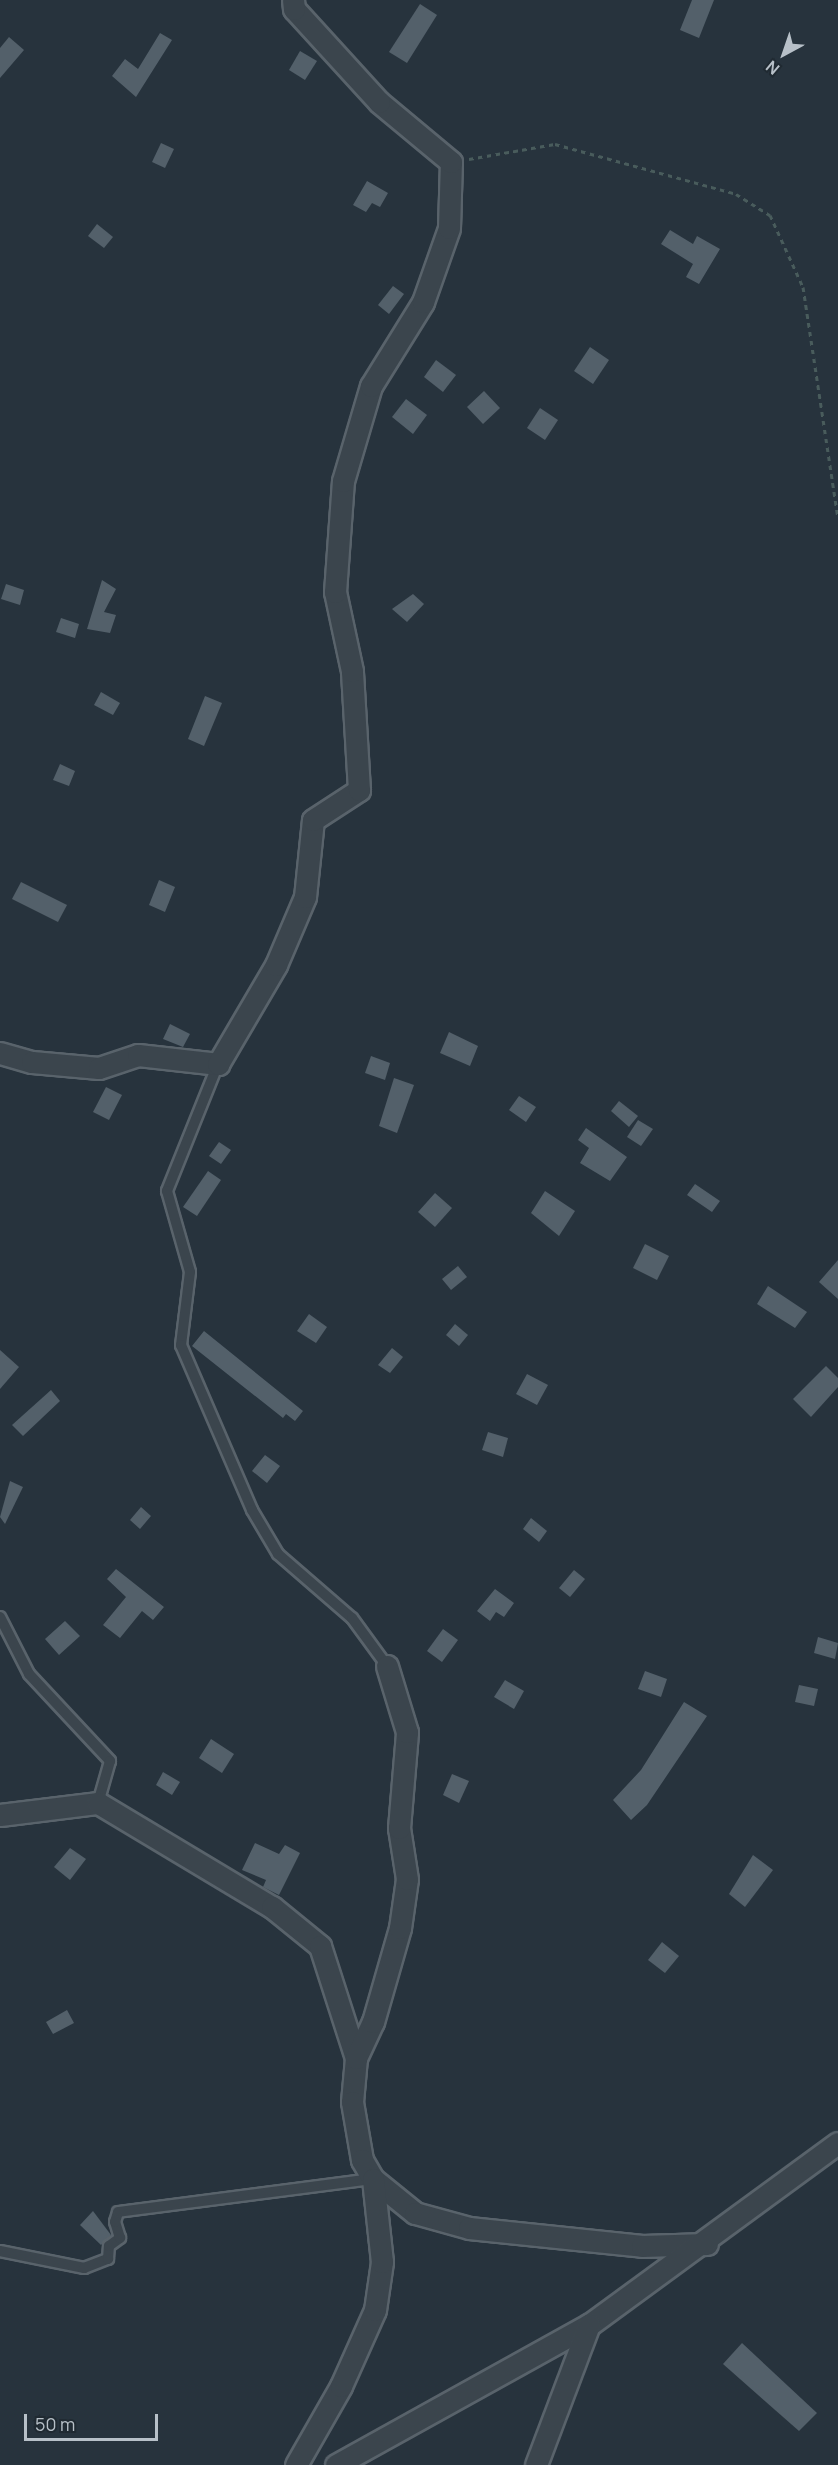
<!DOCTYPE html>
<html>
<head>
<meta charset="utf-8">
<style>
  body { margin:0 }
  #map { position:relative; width:838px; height:2465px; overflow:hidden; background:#27333d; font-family:Manrope,sans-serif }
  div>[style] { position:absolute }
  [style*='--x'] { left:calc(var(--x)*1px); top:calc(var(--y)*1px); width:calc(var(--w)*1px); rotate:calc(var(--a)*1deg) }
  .building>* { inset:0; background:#53606a }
  .path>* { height:3px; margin-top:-1.5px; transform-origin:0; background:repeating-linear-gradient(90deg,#495c5c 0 4.5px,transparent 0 9px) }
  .roads { filter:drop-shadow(2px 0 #59636b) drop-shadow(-2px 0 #59636b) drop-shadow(0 2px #59636b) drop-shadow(0 -2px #59636b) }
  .service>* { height:10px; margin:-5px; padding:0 5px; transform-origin:5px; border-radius:5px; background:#3b454d }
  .minor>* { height:21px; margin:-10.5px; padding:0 10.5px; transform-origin:10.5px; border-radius:10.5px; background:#3b454d }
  span { translate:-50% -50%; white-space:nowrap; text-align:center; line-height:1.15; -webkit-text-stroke:4.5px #202a32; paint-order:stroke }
  .north { position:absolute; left:754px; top:24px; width:60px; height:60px; -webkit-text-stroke:4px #202a32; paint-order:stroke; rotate:220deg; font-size:16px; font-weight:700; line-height:24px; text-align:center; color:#b7c0c8 }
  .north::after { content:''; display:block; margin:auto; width:21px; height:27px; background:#b7c0c8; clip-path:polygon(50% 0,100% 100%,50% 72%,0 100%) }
  .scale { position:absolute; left:24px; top:2414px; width:134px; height:27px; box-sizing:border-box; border:3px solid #b7c0c8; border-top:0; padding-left:8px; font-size:18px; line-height:21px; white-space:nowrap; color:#b7c0c8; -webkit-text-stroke:4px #202a32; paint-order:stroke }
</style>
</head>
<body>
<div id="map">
  <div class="building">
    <i style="clip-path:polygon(692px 0,714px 0,699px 38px,680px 30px)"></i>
    <i style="clip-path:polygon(420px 4px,437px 15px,407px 63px,389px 52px)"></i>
    <i style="clip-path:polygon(160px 33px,172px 40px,136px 97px,112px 76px,125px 59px,138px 69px)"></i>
    <i style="clip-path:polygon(9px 37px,24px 50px,0 78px,0 48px)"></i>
    <i style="clip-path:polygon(300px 51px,317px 61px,305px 80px,289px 70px)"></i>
    <i style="clip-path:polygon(161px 143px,174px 149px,165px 168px,152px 162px)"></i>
    <i style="clip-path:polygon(367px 181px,388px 193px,380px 207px,372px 203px,366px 212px,353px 205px)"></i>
    <i style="clip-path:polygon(97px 224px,113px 237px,104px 248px,88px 236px)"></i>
    <i style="clip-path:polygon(670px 230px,693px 244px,697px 236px,720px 249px,699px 284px,686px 277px,693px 264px,661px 244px)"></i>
    <i style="clip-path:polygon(393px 286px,404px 294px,389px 314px,378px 305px)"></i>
    <i style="clip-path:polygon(590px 347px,609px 360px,593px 384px,574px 371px)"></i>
    <i style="clip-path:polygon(436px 360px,456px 375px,443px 392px,424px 377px)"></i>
    <i style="clip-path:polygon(484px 391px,500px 408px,483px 424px,467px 407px)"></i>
    <i style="clip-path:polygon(406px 399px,427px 415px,413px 434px,392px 417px)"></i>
    <i style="clip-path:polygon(540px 408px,558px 420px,545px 440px,527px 428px)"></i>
    <i style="clip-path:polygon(102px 580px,116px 589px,104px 612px,116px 615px,110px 633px,87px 629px)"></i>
    <i style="clip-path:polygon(6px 584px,24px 590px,20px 605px,1px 599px)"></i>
    <i style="clip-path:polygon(413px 594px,424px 604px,407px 622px,392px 609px)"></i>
    <i style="clip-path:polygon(61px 618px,79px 624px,75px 638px,56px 632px)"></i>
    <i style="clip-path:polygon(101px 692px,120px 703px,113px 715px,94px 705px)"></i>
    <i style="clip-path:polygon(205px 696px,222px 703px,204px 746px,188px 739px)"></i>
    <i style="clip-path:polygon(60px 764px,75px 771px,69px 786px,53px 780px)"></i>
    <i style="clip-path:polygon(159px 880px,175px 887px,165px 912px,149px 905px)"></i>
    <i style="clip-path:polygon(21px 882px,67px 905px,58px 922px,12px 899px)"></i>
    <i style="clip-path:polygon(170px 1024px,190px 1034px,183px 1047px,163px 1039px)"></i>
    <i style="clip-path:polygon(449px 1032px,478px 1046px,470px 1066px,440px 1053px)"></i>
    <i style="clip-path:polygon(371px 1056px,390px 1063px,385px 1080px,365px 1073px)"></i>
    <i style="clip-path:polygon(394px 1078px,414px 1085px,397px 1133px,379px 1126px)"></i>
    <i style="clip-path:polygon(106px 1087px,122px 1095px,109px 1120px,93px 1112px)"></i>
    <i style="clip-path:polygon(519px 1096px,536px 1107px,526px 1122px,509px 1110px)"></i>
    <i style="clip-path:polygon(619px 1101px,638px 1116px,629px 1127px,611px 1111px)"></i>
    <i style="clip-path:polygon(638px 1120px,653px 1129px,641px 1146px,627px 1137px)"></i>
    <i style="clip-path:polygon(586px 1128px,627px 1157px,610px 1181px,580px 1163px,589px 1148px,578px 1140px)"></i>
    <i style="clip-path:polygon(219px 1142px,231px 1150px,221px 1164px,209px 1156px)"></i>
    <i style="clip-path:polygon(208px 1171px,221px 1180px,197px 1216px,183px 1207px)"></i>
    <i style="clip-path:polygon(695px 1184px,720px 1201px,712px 1212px,687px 1195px)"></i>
    <i style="clip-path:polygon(545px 1191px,575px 1211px,559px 1236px,531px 1213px)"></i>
    <i style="clip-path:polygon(435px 1193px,452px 1208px,435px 1227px,418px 1212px)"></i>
    <i style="clip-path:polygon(645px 1244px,669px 1256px,657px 1280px,633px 1268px)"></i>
    <i style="clip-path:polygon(838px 1260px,838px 1299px,819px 1282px)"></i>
    <i style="clip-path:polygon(458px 1266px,467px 1277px,451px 1290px,442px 1279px)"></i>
    <i style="clip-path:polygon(768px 1286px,807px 1312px,795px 1328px,757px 1304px)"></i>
    <i style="clip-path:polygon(309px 1314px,327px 1327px,316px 1343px,297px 1331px)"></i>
    <i style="clip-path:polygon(455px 1324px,468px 1335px,459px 1346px,446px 1335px)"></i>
    <i style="clip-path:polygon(204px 1331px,303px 1411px,295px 1421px,286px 1414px,283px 1418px,192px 1346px)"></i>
    <i style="clip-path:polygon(392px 1348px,403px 1357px,390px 1373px,378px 1365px)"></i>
    <i style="clip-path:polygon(0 1350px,19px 1367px,0 1389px)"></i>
    <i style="clip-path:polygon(826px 1366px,838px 1378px,838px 1387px,811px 1417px,793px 1399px)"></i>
    <i style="clip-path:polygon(527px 1374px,548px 1385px,537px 1405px,516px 1394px)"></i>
    <i style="clip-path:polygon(51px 1390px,60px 1401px,23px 1436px,12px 1425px)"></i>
    <i style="clip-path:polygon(488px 1432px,508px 1438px,503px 1457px,482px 1450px)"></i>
    <i style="clip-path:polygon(265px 1455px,280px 1466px,267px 1483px,252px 1471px)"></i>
    <i style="clip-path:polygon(10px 1481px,23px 1487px,5px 1524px,0 1517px)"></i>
    <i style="clip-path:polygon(141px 1507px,151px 1516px,140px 1529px,130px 1520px)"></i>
    <i style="clip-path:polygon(531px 1518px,547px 1531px,539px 1542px,523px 1529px)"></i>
    <i style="clip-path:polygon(116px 1569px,164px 1607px,153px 1620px,142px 1611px,120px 1638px,103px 1625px,126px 1597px,107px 1579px)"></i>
    <i style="clip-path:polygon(574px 1570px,585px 1579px,570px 1597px,559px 1588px)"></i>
    <i style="clip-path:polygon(495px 1589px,514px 1603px,504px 1617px,496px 1612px,490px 1621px,477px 1611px)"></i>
    <i style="clip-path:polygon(65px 1621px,80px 1636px,59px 1655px,45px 1639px)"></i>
    <i style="clip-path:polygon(443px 1629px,458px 1640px,442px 1662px,427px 1651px)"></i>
    <i style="clip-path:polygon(818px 1637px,838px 1643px,835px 1659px,814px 1653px)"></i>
    <i style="clip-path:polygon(645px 1671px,667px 1679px,661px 1697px,638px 1689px)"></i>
    <i style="clip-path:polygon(505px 1680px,524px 1691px,514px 1709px,494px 1697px)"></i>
    <i style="clip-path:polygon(799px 1685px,818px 1689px,814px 1706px,795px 1702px)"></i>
    <i style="clip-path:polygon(684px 1702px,707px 1716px,647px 1805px,631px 1820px,613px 1800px,641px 1770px)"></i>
    <i style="clip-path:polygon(211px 1739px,234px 1754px,222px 1773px,199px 1758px)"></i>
    <i style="clip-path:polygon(163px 1772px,180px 1782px,172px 1795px,156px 1785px)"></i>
    <i style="clip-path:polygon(452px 1774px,469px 1781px,459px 1803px,443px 1795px)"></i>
    <i style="clip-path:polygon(255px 1843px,279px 1854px,285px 1845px,300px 1853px,279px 1895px,263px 1887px,266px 1880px,242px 1870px)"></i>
    <i style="clip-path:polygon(70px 1848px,86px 1859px,70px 1880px,54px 1867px)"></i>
    <i style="clip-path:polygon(753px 1855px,773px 1870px,745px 1907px,729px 1894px)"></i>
    <i style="clip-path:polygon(662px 1942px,679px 1956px,665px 1973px,648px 1960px)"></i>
    <i style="clip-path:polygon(67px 2010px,74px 2023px,53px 2034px,46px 2022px)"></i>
    <i style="clip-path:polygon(93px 2211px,111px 2235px,101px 2245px,80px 2225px)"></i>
    <i style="clip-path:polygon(742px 2343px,817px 2413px,799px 2431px,723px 2364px)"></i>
  </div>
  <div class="path">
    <i style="--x:469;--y:159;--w:87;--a:-9.9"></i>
    <i style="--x:555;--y:144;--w:188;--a:15.4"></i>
    <i style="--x:736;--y:194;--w:40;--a:32"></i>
    <i style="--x:770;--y:215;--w:79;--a:65.4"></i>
    <i style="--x:803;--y:287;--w:234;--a:81.4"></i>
  </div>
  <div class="roads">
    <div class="service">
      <i style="--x:218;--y:1064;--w:137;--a:111.9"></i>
      <i style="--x:167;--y:1191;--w:84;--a:74.1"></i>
      <i style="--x:190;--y:1272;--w:74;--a:97"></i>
      <i style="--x:181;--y:1345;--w:180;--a:66.7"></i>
      <i style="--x:252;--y:1510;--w:51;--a:59.4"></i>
      <i style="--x:278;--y:1554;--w:98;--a:40.9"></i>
      <i style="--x:352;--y:1618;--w:59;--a:53.9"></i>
      <i style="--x:0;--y:1617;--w:64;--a:63"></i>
      <i style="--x:29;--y:1674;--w:119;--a:47"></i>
      <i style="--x:110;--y:1761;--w:44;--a:105.9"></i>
      <i style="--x:0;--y:2251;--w:86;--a:11.4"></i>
      <i style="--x:84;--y:2268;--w:26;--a:-21"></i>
      <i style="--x:108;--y:2259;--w:13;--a:-86"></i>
      <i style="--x:109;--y:2246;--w:14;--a:-36"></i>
      <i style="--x:120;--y:2238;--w:17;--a:-107"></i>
      <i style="--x:115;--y:2222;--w:10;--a:-73"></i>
      <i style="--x:118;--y:2212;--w:257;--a:-7.4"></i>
    </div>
    <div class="minor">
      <i style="--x:0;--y:1053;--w:33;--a:16"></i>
      <i style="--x:32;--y:1062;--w:67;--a:5.1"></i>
      <i style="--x:99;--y:1068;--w:41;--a:-18.4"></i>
      <i style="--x:138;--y:1055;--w:81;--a:6.4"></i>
      <i style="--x:218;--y:1064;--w:115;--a:-59.6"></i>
      <i style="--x:276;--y:965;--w:74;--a:-66.9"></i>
      <i style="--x:305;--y:897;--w:77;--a:-84.1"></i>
      <i style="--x:313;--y:820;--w:55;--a:-33.1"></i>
      <i style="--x:359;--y:790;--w:119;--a:-93.4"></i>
      <i style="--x:352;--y:671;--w:81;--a:-102.1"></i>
      <i style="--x:335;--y:592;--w:111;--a:-85.9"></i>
      <i style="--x:343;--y:481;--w:99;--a:-73.6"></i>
      <i style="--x:371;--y:386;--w:99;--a:-58.2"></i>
      <i style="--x:423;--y:302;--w:78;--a:-70.6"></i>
      <i style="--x:449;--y:228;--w:66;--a:-88.3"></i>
      <i style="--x:451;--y:162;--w:94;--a:-140.2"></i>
      <i style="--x:379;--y:102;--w:126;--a:-132.4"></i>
      <i style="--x:294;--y:9;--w:9;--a:-96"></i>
      <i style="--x:0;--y:1815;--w:99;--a:-7"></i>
      <i style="--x:98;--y:1803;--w:203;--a:30.9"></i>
      <i style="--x:272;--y:1907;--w:62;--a:39.1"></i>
      <i style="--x:320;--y:1946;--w:118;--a:72.2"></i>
      <i style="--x:356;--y:2058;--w:44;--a:95.2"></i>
      <i style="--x:352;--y:2102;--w:59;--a:80.2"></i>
      <i style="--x:362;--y:2160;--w:22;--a:60"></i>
      <i style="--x:373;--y:2179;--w:54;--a:39"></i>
      <i style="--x:415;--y:2213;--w:56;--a:15.5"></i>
      <i style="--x:469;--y:2228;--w:174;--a:5.9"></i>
      <i style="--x:642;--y:2246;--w:65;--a:-1.8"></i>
      <i style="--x:356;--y:2058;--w:40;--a:-65"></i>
      <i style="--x:373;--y:2022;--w:98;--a:-74"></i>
      <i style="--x:400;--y:1928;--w:49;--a:-81.9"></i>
      <i style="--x:407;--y:1879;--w:52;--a:-98.9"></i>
      <i style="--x:399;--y:1828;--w:96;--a:-85.2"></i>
      <i style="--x:407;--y:1732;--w:69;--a:-106.9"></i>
      <i style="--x:296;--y:2465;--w:91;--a:-60.3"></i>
      <i style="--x:341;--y:2386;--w:83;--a:-65.9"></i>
      <i style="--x:375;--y:2310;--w:49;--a:-81.7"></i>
      <i style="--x:382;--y:2262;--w:83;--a:-96.2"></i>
      <i style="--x:336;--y:2465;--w:289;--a:-29"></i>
      <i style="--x:589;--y:2325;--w:308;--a:-36.2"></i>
      <i style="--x:536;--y:2465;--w:150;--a:-69.3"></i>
    </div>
  </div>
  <div class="north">N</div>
  <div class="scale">50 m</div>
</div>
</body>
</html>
